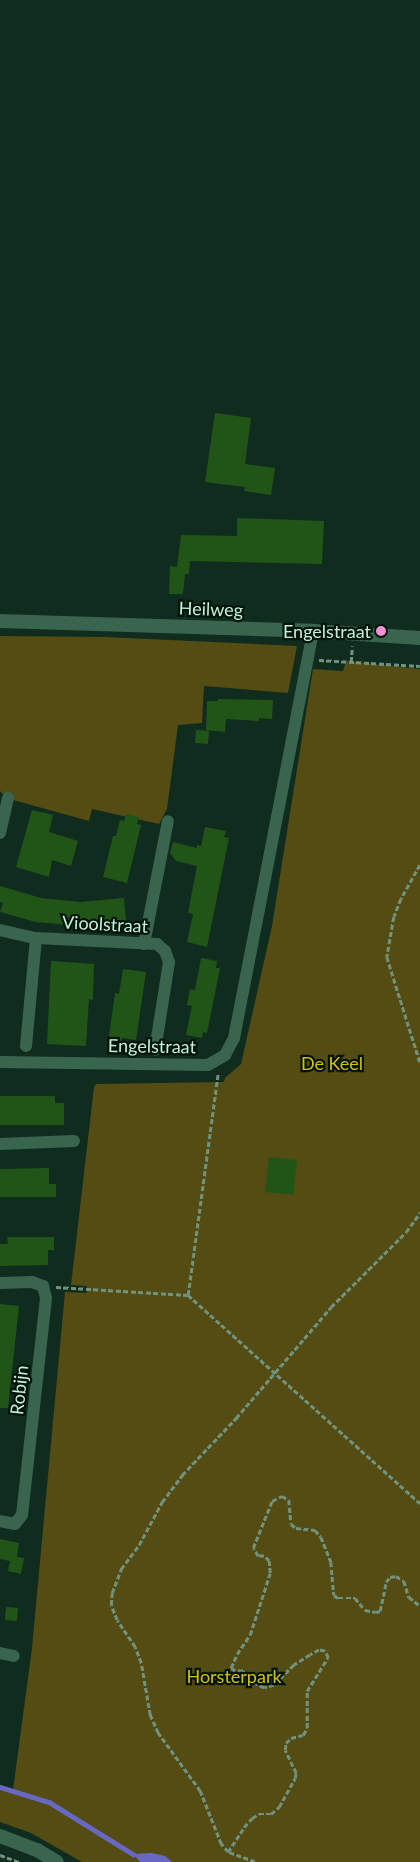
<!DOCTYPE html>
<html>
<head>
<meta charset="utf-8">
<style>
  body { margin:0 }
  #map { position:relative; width:420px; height:1862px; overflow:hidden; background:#102c1f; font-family:Lato,sans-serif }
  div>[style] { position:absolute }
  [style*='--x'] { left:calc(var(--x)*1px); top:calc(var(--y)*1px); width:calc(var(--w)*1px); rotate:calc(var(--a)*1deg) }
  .green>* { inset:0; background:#544c12 }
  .water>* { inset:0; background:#6768c2 }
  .stream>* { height:4.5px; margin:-2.25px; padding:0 2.25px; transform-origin:2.25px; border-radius:2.25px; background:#6768c2 }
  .building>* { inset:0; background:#215518 }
  .path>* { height:2.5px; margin-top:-1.25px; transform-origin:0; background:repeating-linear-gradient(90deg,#709380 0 5px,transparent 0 7.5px) }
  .minor>* { height:12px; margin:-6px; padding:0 6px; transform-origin:6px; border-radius:6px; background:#39654f }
  .tertiary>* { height:14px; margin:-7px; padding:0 7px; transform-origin:7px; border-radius:7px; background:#39654f }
  .dots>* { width:14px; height:14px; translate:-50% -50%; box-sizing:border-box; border:2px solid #001409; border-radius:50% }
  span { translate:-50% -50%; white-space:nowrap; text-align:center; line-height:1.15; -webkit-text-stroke:4.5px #001409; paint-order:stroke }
  .street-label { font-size:18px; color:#c6f0d8 }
  .poi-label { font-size:18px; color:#c6f0d8 }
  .right { translate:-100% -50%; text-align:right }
  .park-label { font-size:18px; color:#d7c007 }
</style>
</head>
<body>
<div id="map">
  <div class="green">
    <i style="clip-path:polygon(0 636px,105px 637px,297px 646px,288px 693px,204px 686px,202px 723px,178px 725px,167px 809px,159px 824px,92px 809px,89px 821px,6px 798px,0 791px)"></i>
    <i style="clip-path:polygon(346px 661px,420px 669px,420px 1862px,82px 1862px,31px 1833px,0 1822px,0 1786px,13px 1790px,32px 1648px,65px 1292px,87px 1293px,87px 1286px,71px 1285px,94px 1087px,96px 1084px,224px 1082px,225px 1078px,241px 1064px,272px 926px,313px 669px,343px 671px)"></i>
  </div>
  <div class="water">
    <i style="clip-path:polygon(152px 1853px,165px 1856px,172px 1862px,140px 1862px,133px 1854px)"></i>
  </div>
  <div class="stream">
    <i style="--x:0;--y:1787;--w:51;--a:17"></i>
    <i style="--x:49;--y:1802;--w:99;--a:31.8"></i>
  </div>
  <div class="building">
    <i style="clip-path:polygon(215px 413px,251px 418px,245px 464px,275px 468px,271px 495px,244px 491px,245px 487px,205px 482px)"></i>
    <i style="clip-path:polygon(237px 518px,324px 521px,322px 564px,190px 561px,189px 574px,185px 574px,183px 594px,169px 594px,170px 566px,177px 567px,181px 535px,237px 536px)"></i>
    <i style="clip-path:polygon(218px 699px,273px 700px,272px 719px,259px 718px,259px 721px,226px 719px,225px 732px,206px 730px,207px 701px,218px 701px)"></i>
    <i style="clip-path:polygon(196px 730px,209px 731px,208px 744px,195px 743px)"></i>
    <i style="clip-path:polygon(32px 810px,53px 815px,49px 832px,78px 841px,71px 866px,52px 860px,49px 877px,16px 867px)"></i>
    <i style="clip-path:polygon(126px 814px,139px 817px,137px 824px,141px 825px,127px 883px,103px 877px,113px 836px,116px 836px,120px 820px,124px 821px)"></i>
    <i style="clip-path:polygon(205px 827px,226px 831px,224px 837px,229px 838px,207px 947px,187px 942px,193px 914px,188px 913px,197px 866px,176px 861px,170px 853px,173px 842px,197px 848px,197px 845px,201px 846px)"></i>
    <i style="clip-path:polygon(0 886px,41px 898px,81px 902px,124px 898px,126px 921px,80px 926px,36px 922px,0 912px,3px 903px,0 902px)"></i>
    <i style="clip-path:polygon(201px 958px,217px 961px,216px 968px,220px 968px,207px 1033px,203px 1032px,202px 1038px,186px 1035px,192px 1006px,187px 1005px,190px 989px,195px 990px)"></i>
    <i style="clip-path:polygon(51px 961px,94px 964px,93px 1000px,89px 999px,86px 1046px,47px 1044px)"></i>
    <i style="clip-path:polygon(123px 969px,146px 972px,136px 1040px,122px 1038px,121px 1045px,108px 1043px,115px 993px,119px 994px)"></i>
    <i style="clip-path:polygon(0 1096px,55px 1096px,55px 1103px,64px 1103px,64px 1125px,0 1125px)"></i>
    <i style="clip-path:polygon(269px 1157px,297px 1160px,293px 1195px,265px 1192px)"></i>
    <i style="clip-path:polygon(49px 1168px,49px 1184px,56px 1184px,56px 1197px,0 1197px,0 1169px)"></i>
    <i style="clip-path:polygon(7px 1237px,54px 1237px,54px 1250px,48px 1250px,48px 1265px,0 1266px,0 1244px,8px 1244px)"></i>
    <i style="clip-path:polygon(0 1304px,19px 1306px,8px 1408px,0 1408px)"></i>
    <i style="clip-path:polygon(0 1539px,19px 1543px,17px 1557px,24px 1558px,21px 1574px,8px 1571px,10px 1561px,0 1559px)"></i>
    <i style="clip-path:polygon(6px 1607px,18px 1608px,17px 1621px,5px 1620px)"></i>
  </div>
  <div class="path">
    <i style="--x:319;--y:660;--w:101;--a:3.4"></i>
    <i style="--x:351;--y:662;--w:16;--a:-86"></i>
    <i style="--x:420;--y:865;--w:39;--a:119"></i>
    <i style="--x:401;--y:899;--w:19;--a:111"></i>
    <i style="--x:394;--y:917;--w:41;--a:99.9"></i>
    <i style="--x:387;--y:957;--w:110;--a:72.6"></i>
    <i style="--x:56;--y:1287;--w:132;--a:3.5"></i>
    <i style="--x:188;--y:1295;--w:312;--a:41.9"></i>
    <i style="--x:188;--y:1295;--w:223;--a:-82.3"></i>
    <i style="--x:228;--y:1852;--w:30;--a:-57"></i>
    <i style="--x:244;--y:1827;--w:12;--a:-48"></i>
    <i style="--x:252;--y:1818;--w:8;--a:-30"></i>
    <i style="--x:259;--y:1814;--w:12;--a:0"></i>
    <i style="--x:271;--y:1814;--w:11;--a:-41"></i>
    <i style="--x:279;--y:1807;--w:33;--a:-61"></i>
    <i style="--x:295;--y:1778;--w:5;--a:-79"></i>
    <i style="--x:296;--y:1773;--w:25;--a:-116"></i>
    <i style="--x:285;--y:1750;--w:7;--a:-82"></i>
    <i style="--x:286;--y:1743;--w:7;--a:-45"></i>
    <i style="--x:291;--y:1738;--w:12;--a:-14"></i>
    <i style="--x:303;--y:1735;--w:8;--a:-60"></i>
    <i style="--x:307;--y:1728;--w:37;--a:-90"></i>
    <i style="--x:307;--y:1691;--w:39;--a:-58"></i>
    <i style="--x:328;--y:1658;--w:8;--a:-113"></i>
    <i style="--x:325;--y:1651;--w:6;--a:-171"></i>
    <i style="--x:319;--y:1650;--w:10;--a:151"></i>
    <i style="--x:310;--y:1655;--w:19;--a:148"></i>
    <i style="--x:294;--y:1665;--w:28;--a:135"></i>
    <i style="--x:274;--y:1685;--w:10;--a:163"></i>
    <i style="--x:264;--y:1688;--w:11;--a:-153"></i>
    <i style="--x:254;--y:1683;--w:16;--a:-133"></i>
    <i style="--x:243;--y:1671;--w:8;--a:180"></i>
    <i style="--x:235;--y:1671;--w:5;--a:-143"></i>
    <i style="--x:231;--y:1668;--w:15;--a:-67"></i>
    <i style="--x:237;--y:1654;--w:23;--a:-56"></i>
    <i style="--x:250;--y:1635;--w:65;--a:-72.1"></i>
    <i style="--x:270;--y:1573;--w:12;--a:-95"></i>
    <i style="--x:269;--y:1561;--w:7;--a:-135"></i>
    <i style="--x:264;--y:1556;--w:6;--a:180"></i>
    <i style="--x:258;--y:1556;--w:9;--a:-122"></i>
    <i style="--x:253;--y:1548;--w:51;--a:-68"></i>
    <i style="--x:272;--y:1501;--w:11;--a:-27"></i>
    <i style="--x:282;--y:1496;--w:8;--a:30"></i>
    <i style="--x:289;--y:1500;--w:24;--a:85"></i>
    <i style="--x:291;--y:1524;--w:6;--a:39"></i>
    <i style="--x:296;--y:1528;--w:19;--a:6"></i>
    <i style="--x:315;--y:1530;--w:9;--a:49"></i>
    <i style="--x:321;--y:1537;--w:27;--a:68"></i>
    <i style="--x:331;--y:1562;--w:33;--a:85"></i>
    <i style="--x:334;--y:1595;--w:5;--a:37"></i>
    <i style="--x:338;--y:1598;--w:17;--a:0"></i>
    <i style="--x:355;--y:1598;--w:16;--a:50"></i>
    <i style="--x:365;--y:1610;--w:11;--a:10"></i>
    <i style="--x:376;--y:1612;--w:4;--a:-14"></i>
    <i style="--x:380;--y:1611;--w:30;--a:-78"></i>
    <i style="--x:386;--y:1582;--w:6;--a:-51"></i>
    <i style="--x:390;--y:1577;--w:6;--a:-9"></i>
    <i style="--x:396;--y:1576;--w:9;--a:32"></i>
    <i style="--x:404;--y:1581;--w:17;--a:73"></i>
    <i style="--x:409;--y:1597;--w:14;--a:39"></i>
    <i style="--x:0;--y:1855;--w:20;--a:20"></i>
    <i style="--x:255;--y:1862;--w:29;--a:-160"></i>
    <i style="--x:228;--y:1852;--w:11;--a:-131"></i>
    <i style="--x:221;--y:1844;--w:57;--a:-111.6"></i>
    <i style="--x:200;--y:1791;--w:72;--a:-125.9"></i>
    <i style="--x:158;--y:1733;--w:20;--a:-114"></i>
    <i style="--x:150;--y:1715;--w:53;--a:-99.8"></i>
    <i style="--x:141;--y:1663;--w:17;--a:-111"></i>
    <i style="--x:135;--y:1647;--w:32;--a:-124"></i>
    <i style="--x:117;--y:1620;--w:16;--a:-112"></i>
    <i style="--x:111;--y:1605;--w:12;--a:-85"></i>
    <i style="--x:112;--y:1593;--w:26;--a:-69"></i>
    <i style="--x:121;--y:1569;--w:30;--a:-53"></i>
    <i style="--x:139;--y:1545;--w:49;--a:-61.9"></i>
    <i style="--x:162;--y:1502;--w:34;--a:-53"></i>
    <i style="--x:182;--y:1475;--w:79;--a:-46.5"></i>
    <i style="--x:236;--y:1418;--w:146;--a:-49.4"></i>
    <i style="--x:331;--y:1307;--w:106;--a:-45"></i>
    <i style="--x:406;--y:1232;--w:24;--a:-54"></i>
  </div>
  <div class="minor">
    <i style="--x:0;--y:833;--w:36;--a:-77"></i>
    <i style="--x:0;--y:930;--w:37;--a:13"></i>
    <i style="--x:36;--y:938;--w:121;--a:2.8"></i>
    <i style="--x:157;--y:944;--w:11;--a:41"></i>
    <i style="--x:165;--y:951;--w:12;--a:70"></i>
    <i style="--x:169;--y:962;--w:89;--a:99"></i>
    <i style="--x:144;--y:944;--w:125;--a:-79"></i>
    <i style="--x:26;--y:1046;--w:108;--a:-84.7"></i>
    <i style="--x:0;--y:1062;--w:208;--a:0.8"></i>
    <i style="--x:208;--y:1065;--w:20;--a:-30"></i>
    <i style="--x:225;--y:1055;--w:19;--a:-62"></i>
    <i style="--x:234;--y:1038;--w:415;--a:-79"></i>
    <i style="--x:0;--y:1144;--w:74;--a:-2.3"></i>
    <i style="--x:0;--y:1283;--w:32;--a:-2"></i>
    <i style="--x:32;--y:1282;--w:12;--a:20"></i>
    <i style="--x:43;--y:1286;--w:12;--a:76"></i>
    <i style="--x:46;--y:1298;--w:218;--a:96.3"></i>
    <i style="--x:22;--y:1515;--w:11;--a:128"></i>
    <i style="--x:15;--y:1524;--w:15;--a:-169"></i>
    <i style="--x:0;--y:1653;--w:14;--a:12"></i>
  </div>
  <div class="tertiary">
    <i style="--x:0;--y:621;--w:313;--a:1.8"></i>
    <i style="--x:313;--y:631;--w:107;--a:3.7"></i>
    <i style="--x:0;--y:1836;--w:40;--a:21"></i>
    <i style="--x:37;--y:1850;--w:23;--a:31"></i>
  </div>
  <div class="dots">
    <i style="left:381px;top:631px;background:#f491d3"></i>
  </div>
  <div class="street-label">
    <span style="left:211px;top:609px;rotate:2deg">Heilweg</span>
    <span style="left:105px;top:924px;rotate:3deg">Vioolstraat</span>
    <span style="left:152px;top:1046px;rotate:1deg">Engelstraat</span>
    <span style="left:19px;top:1390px;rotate:-84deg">Robijn</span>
  </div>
  <div class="poi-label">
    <span class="right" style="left:371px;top:631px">Engelstraat</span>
  </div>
  <div class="park-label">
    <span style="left:332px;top:1063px">De Keel</span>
    <span style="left:234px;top:1676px">Horsterpark</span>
  </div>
</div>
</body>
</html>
